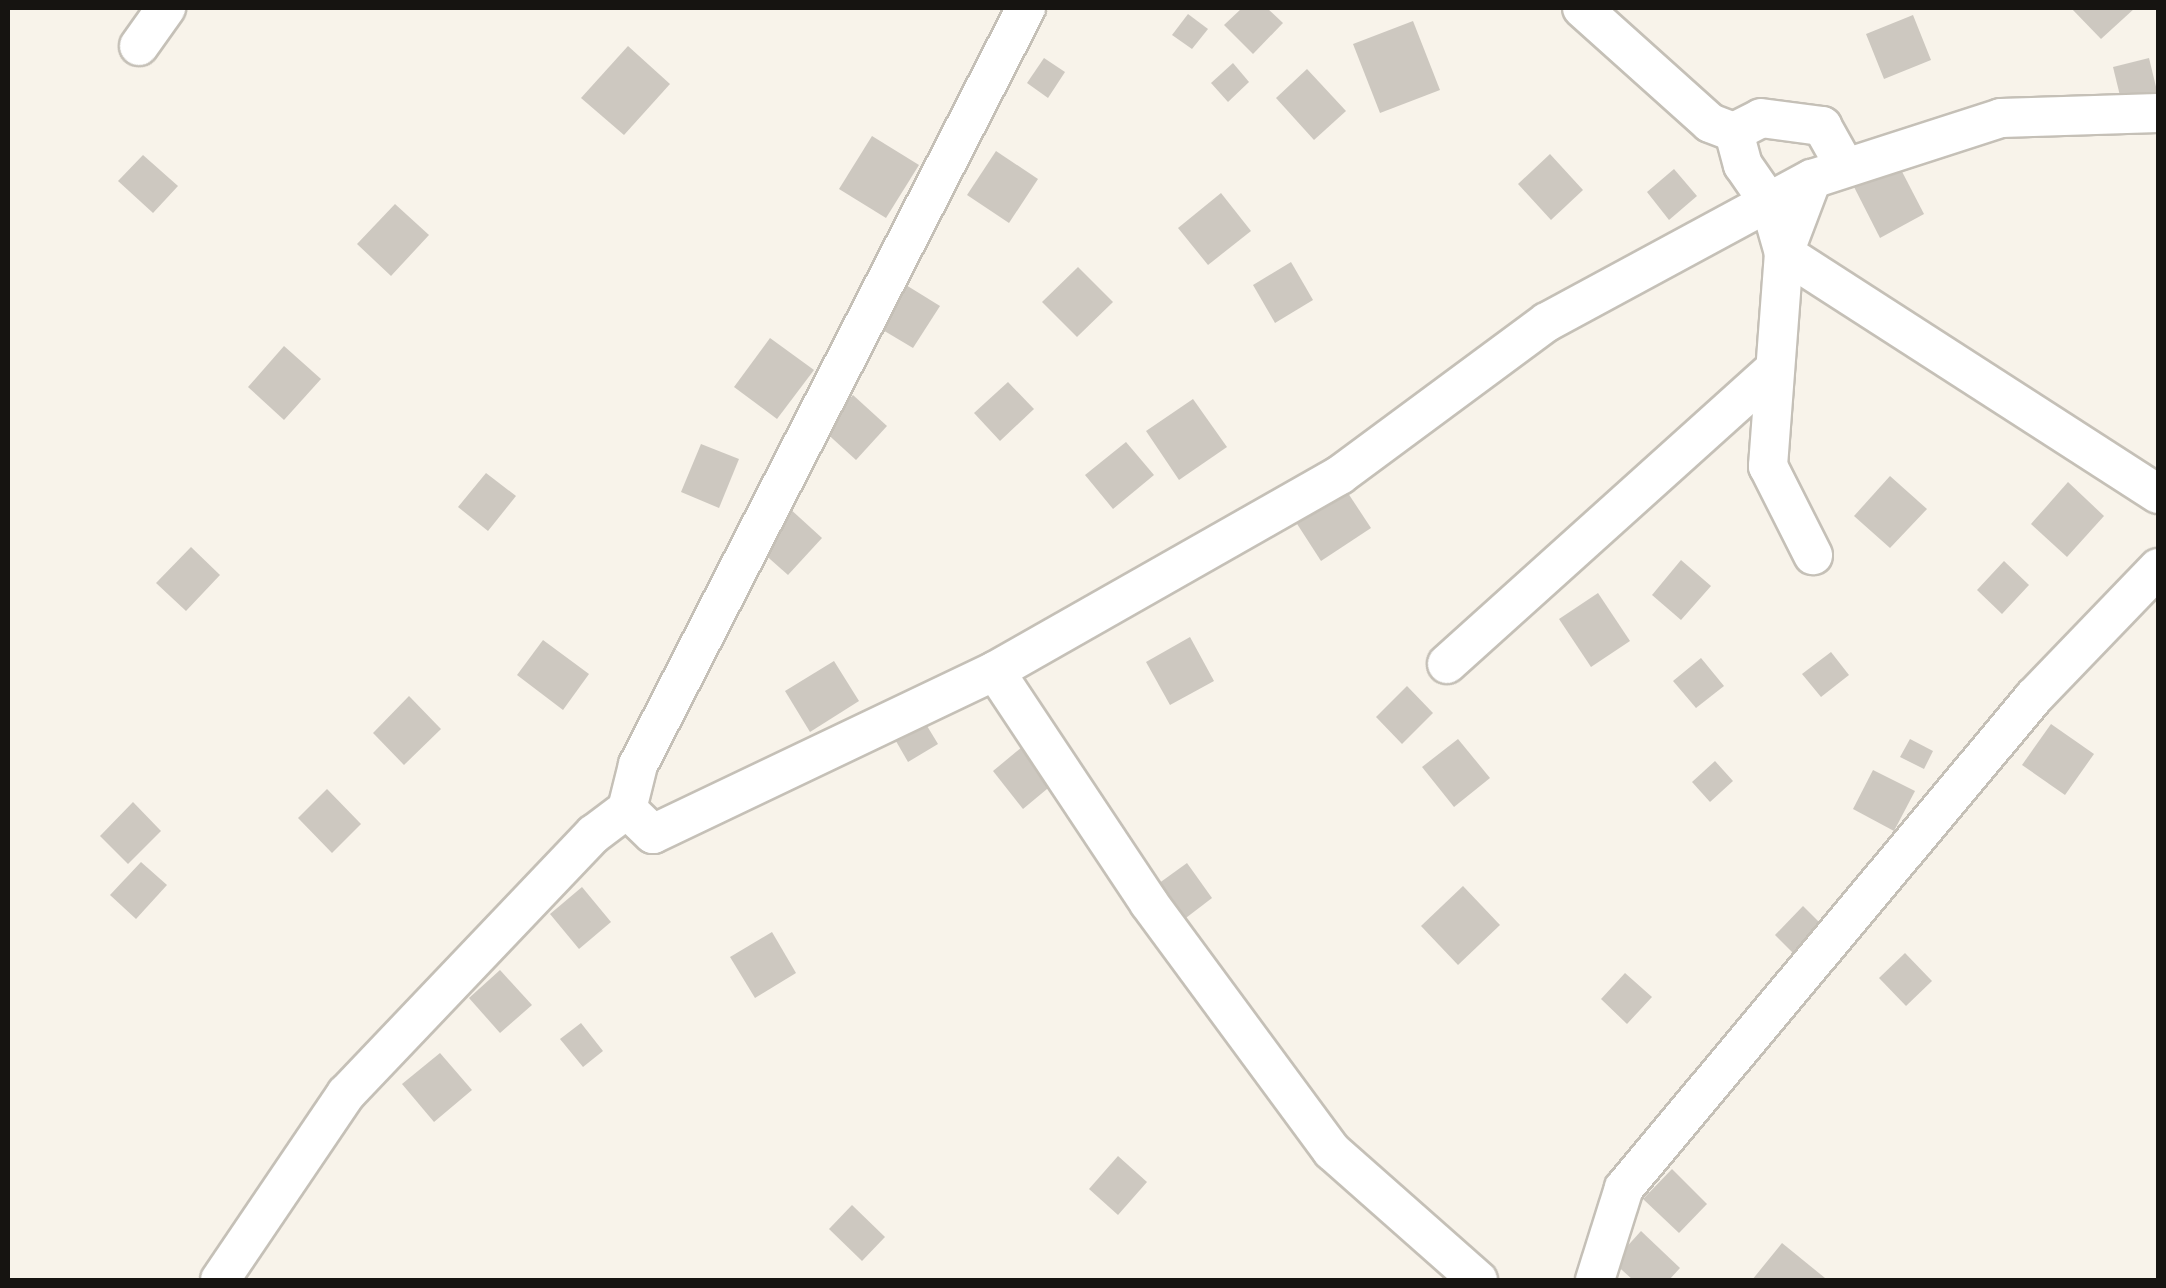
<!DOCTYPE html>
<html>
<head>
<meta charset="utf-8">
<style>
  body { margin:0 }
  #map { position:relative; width:2166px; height:1288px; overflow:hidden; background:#f8f3ea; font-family:Jost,sans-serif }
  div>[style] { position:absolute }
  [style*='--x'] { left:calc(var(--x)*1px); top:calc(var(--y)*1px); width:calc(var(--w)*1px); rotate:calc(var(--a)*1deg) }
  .building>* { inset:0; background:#cdc8c0 }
  .roads { filter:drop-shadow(2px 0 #c5c0b7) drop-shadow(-2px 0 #c5c0b7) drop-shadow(0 2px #c5c0b7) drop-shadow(0 -2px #c5c0b7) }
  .minor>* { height:38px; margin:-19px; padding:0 19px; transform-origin:19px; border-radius:19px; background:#fff }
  span { translate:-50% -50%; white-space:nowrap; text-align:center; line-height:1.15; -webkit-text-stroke:8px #f8f3ea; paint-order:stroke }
  .frame { position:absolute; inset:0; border:10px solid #161411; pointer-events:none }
</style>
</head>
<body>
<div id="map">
  <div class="building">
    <i style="clip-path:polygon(1242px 8px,1267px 8px,1283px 23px,1253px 54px,1224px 25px)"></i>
    <i style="clip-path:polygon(2071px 8px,2135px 8px,2101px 39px)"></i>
    <i style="clip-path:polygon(1188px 14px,1208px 29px,1192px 49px,1172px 35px)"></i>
    <i style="clip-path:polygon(1913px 15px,1931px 60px,1884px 79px,1866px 34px)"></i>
    <i style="clip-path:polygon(1413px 21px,1440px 90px,1380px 113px,1353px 44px)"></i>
    <i style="clip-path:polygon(628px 46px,670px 84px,624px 135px,581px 98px)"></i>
    <i style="clip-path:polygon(1044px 58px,1065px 72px,1048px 98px,1027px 83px)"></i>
    <i style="clip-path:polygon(2149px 58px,2158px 95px,2122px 104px,2113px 67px)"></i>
    <i style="clip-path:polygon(1233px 63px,1249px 82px,1228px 102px,1211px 83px)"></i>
    <i style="clip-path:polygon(1307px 69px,1346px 111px,1314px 140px,1276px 98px)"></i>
    <i style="clip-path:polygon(872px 136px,919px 165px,886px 218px,839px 189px)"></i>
    <i style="clip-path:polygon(996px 151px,1038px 179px,1009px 223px,967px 195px)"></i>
    <i style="clip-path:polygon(1550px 154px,1583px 190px,1551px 220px,1518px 184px)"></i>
    <i style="clip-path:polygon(143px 155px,178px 186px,153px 213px,118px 181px)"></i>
    <i style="clip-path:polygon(1896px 160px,1924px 214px,1880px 238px,1852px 183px)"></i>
    <i style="clip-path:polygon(1674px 169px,1697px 196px,1669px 220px,1647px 192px)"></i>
    <i style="clip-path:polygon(1221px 193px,1251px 231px,1208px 265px,1178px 228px)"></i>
    <i style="clip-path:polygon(395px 204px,429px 235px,391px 276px,357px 244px)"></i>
    <i style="clip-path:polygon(1291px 262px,1313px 300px,1275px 323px,1253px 285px)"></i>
    <i style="clip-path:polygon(1078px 267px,1113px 302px,1077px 337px,1042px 302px)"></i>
    <i style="clip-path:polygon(893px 277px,940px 306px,913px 348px,866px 320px)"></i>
    <i style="clip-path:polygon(770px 338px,814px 370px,777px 419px,734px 387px)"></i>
    <i style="clip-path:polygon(284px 346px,321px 379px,284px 420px,248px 387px)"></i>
    <i style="clip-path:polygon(1008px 382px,1034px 409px,1000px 441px,974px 413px)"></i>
    <i style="clip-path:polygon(853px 395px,887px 426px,856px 460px,822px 429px)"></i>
    <i style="clip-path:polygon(1193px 399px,1227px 447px,1179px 480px,1146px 431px)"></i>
    <i style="clip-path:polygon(1126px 442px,1154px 475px,1113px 509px,1085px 475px)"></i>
    <i style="clip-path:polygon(701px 444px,739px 459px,719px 508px,681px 492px)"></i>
    <i style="clip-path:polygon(486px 473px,516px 496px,488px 531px,458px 507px)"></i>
    <i style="clip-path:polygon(1890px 476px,1927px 509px,1890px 548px,1854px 516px)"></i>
    <i style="clip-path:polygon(1340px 481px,1371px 528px,1321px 561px,1290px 513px)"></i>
    <i style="clip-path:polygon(2068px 482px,2104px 516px,2067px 557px,2031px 524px)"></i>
    <i style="clip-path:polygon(788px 507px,822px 538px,788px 575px,754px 545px)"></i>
    <i style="clip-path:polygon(191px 547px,220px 575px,186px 611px,156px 583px)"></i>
    <i style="clip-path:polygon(1681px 560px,1711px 586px,1681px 620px,1652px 595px)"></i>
    <i style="clip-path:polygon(2004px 561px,2029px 585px,2002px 614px,1977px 590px)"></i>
    <i style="clip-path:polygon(1598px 593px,1630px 641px,1591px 667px,1559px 619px)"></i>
    <i style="clip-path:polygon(1190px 637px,1214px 681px,1170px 705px,1146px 662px)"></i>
    <i style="clip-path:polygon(543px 640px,589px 674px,563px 710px,517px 675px)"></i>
    <i style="clip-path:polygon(1831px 652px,1849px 675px,1821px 697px,1802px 674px)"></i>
    <i style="clip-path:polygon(1701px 658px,1724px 686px,1696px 708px,1673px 681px)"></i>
    <i style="clip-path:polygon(834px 661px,859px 701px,810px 732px,785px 691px)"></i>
    <i style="clip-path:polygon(1407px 686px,1433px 713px,1402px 744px,1376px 717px)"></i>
    <i style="clip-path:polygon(409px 696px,441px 729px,404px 765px,373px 733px)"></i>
    <i style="clip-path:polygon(918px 711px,938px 744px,908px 762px,889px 729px)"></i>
    <i style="clip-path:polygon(2051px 724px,2094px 754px,2065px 795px,2022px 765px)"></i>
    <i style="clip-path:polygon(1458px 739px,1490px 778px,1454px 807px,1422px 767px)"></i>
    <i style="clip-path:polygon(1910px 739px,1933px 751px,1924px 769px,1900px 757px)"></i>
    <i style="clip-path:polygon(1022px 747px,1053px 784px,1023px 809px,993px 771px)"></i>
    <i style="clip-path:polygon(1715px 761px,1733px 781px,1710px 802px,1692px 782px)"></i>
    <i style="clip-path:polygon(1873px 770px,1915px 791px,1894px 831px,1853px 809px)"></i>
    <i style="clip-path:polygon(327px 789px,361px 824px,332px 853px,298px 818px)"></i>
    <i style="clip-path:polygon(133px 802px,161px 831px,128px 864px,100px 836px)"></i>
    <i style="clip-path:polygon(141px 862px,167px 885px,136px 919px,110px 895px)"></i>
    <i style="clip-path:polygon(1187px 863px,1212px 898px,1178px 924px,1151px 889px)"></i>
    <i style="clip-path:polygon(1463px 886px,1500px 925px,1458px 965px,1421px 926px)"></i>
    <i style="clip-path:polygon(582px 887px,611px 922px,579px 949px,550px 914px)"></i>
    <i style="clip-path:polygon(1803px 906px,1831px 934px,1802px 962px,1775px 935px)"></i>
    <i style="clip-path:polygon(772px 932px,796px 973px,755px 998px,730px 957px)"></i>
    <i style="clip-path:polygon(1905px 953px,1932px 981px,1906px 1006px,1879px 978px)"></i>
    <i style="clip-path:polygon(500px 970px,532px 1005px,500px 1033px,469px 998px)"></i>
    <i style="clip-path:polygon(1625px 973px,1652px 997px,1627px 1024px,1601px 999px)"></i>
    <i style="clip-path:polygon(581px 1023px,603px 1051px,583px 1067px,560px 1039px)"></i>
    <i style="clip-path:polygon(440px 1053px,472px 1090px,434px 1122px,402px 1084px)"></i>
    <i style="clip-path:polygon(1118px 1156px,1147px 1182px,1118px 1215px,1089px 1189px)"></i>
    <i style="clip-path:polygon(1672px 1169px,1707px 1204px,1679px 1233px,1643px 1199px)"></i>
    <i style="clip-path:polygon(852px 1205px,885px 1237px,862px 1261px,829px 1229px)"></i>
    <i style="clip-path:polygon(1641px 1231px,1680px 1268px,1669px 1280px,1633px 1280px,1613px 1262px)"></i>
    <i style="clip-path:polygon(1782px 1243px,1825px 1278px,1823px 1280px,1752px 1280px)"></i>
  </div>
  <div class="roads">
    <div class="minor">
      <i style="--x:1026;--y:8;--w:851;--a:117.14"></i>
      <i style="--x:638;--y:765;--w:45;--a:104"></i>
      <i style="--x:627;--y:809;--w:36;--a:44"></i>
      <i style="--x:653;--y:834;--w:379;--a:-25.5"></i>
      <i style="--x:995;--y:671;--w:397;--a:-29.6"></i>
      <i style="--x:1340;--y:475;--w:257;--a:-36.5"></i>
      <i style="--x:1547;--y:322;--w:301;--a:-28.4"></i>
      <i style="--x:1582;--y:8;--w:172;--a:41.9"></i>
      <i style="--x:1710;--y:123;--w:26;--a:21"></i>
      <i style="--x:1734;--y:132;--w:30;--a:-27"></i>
      <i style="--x:1761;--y:118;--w:62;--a:7.5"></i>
      <i style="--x:1822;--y:126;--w:47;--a:60.7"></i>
      <i style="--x:139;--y:46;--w:47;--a:-54.6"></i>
      <i style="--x:2158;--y:113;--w:157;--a:178.2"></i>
      <i style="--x:2001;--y:118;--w:199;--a:162.1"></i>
      <i style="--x:1812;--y:179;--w:79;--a:110.7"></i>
      <i style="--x:1784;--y:253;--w:445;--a:32.8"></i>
      <i style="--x:1734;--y:132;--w:34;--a:75"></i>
      <i style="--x:1743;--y:165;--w:47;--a:55.3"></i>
      <i style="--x:1770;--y:204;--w:51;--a:74.1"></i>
      <i style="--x:1784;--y:253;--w:214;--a:94.3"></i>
      <i style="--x:1768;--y:466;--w:100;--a:63.2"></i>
      <i style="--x:1447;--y:664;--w:438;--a:-42"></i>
      <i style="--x:995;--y:671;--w:278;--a:56.4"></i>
      <i style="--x:1149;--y:903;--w:308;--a:53.6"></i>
      <i style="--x:1332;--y:1151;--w:195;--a:41.5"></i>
      <i style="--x:220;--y:1280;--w:225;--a:-55.9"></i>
      <i style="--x:346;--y:1094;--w:359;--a:-46.4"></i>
      <i style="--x:594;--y:834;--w:41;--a:-37.1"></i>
      <i style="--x:1595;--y:1280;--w:96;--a:-72.5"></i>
      <i style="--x:1624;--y:1188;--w:640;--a:-50.14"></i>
      <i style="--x:2034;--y:697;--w:179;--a:-46.1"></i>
    </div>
  </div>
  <div class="frame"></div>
</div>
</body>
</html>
